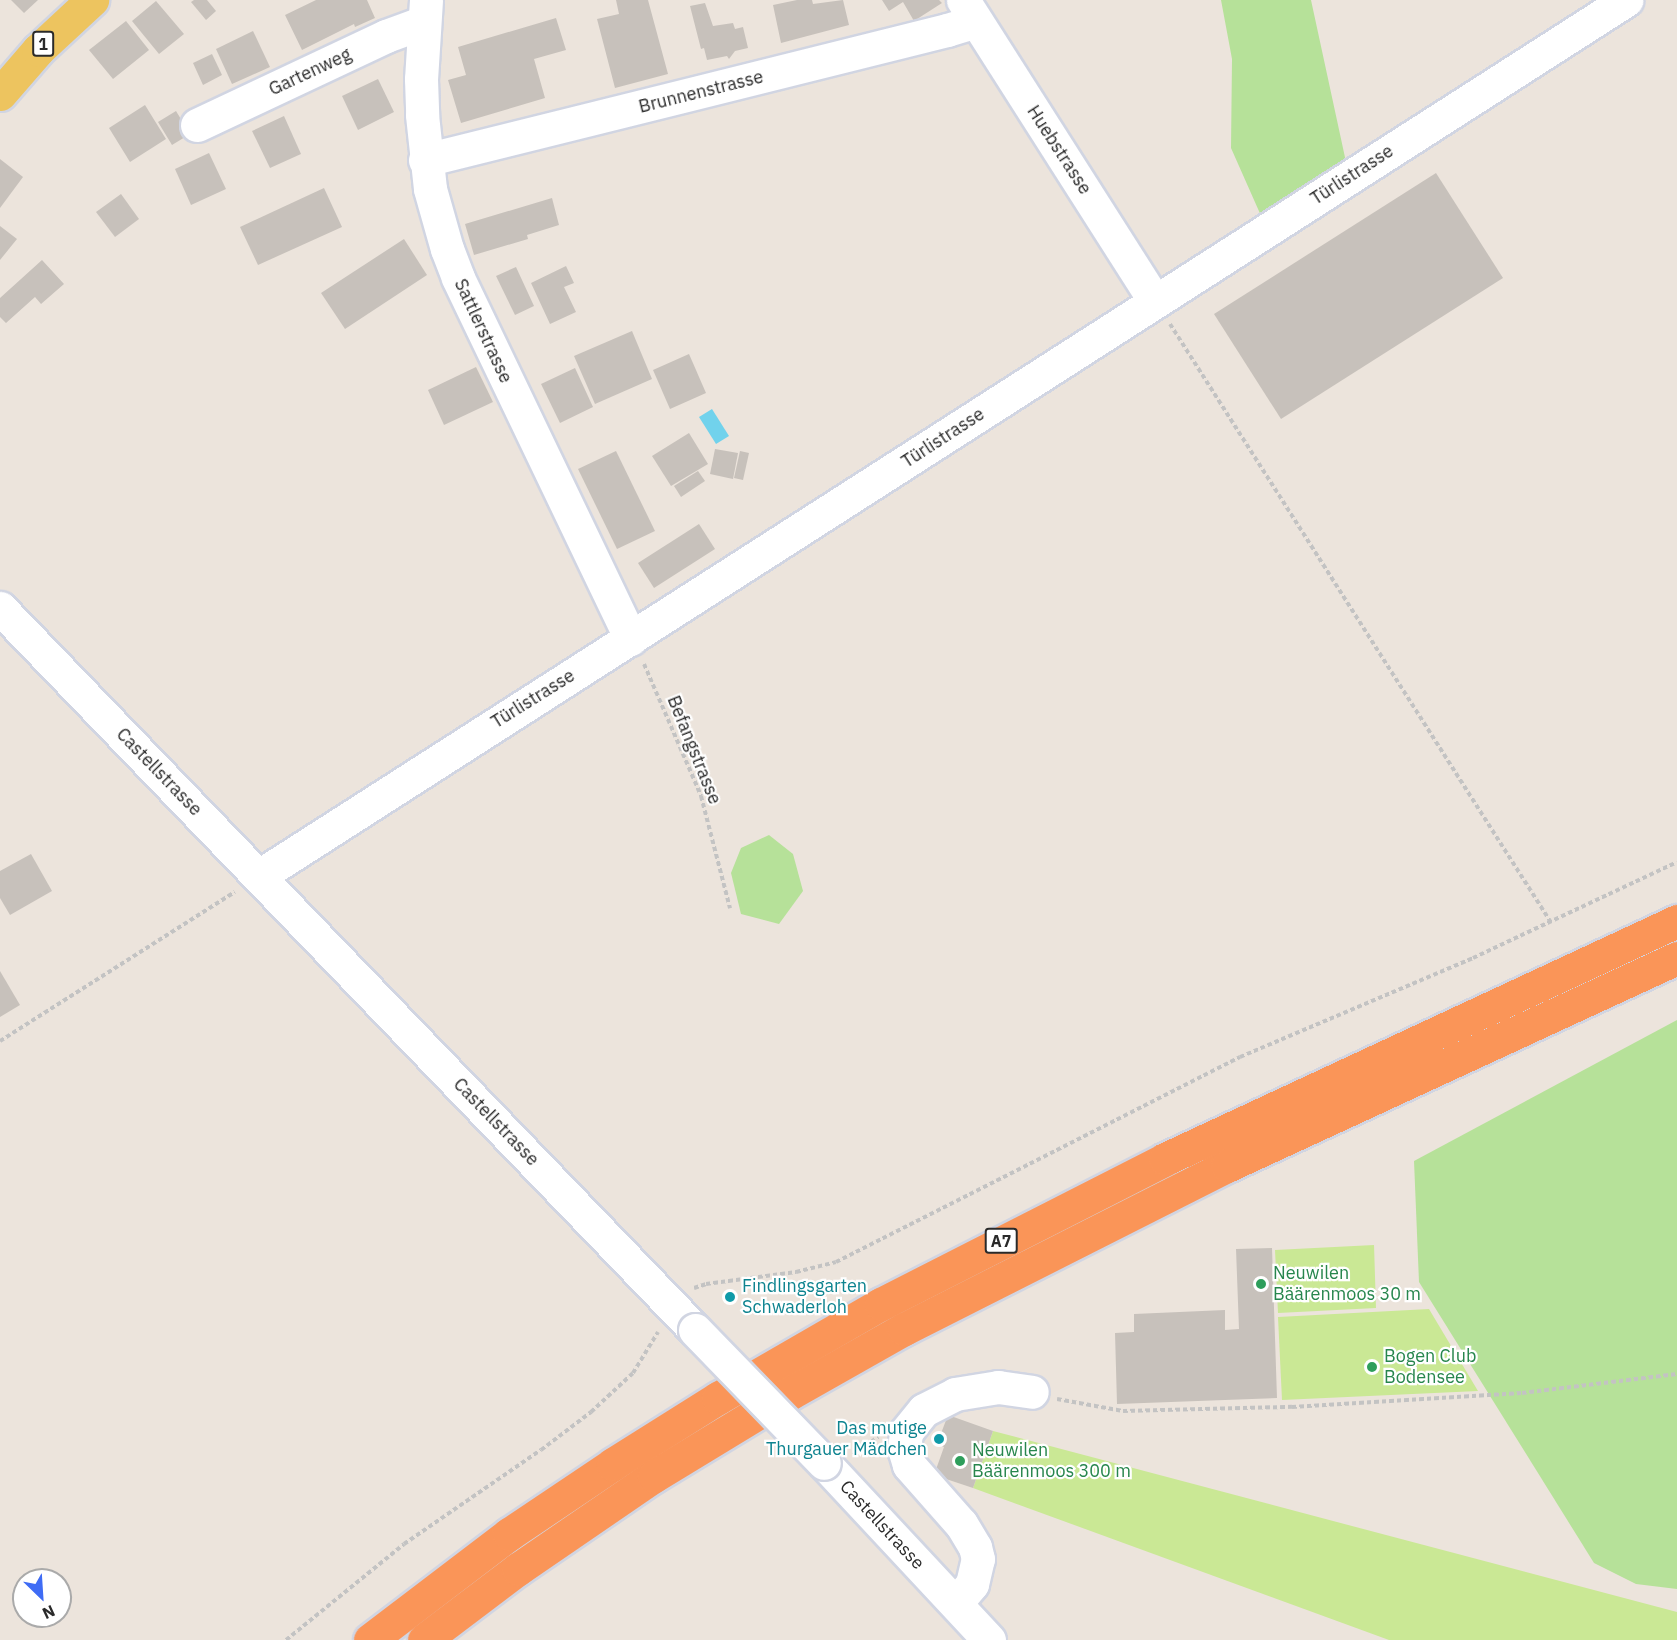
<!DOCTYPE html>
<html>
<head>
<meta charset="utf-8">
<style>
  body { margin:0 }
  #map { position:relative; width:1677px; height:1640px; overflow:hidden; background:#ece4dc; font-family:"IBM Plex Sans",sans-serif }
  div>[style] { position:absolute }
  [style*='--x'] { left:calc(var(--x)*1px); top:calc(var(--y)*1px); width:calc(var(--w)*1px); rotate:calc(var(--a)*1deg) }
  .green>* { inset:0; background:#b6e199 }
  .pitch>* { inset:0; background:#cae895 }
  .water>* { inset:0; background:#71d2ec }
  .building>* { inset:0; background:#c7c1bb }
  .path>* { height:4px; margin-top:-2px; transform-origin:0; background:repeating-linear-gradient(90deg,#c3c3c3 0 4.5px,transparent 0 7.5px) }
  .roads { filter:drop-shadow(2px 0 #d1d5e2) drop-shadow(-2px 0 #d1d5e2) drop-shadow(0 2px #d1d5e2) drop-shadow(0 -2px #d1d5e2) }
  .minor>* { height:33px; margin:-16.5px; padding:0 16.5px; transform-origin:16.5px; border-radius:16.5px; background:#fff }
  .major>* { height:33px; margin:-16.5px; padding:0 16.5px; transform-origin:16.5px; border-radius:16.5px; background:#edc45f }
  .highway>* { height:33px; margin:-16.5px; padding:0 16.5px; transform-origin:16.5px; border-radius:16.5px; background:#fa9558 }
  .bridges { filter:drop-shadow(2px 0 #d1d5e2) drop-shadow(-2px 0 #d1d5e2) drop-shadow(0 2px #d1d5e2) drop-shadow(0 -2px #d1d5e2) }
  .minor-bridge>* { height:33px; margin:-16.5px; padding:0 16.5px; transform-origin:16.5px; border-radius:16.5px; background:#fff }
  .dots>* { width:16px; height:16px; translate:-50% -50%; box-sizing:border-box; border:3px solid #fff; border-radius:50% }
  span { translate:-50% -50%; white-space:nowrap; text-align:center; line-height:1.15; -webkit-text-stroke:4.5px #fff; paint-order:stroke }
  .shield-label span { padding:2px 4px; background:#fff; border:2px solid; border-radius:4px; -webkit-text-stroke-width:0 }
  .shield-label { font-size:16px; color:#2a2a2a; font-weight:700 }
  .street-label { font-size:18px; color:#2a2a2a }
  .leisure-label { font-size:18px; color:#27864d }
  .left { translate:0 -50%; text-align:left }
  .culture-label { font-size:18px; color:#0d838f }
  .right { translate:-100% -50%; text-align:right }
  .north { position:absolute; left:12px; top:1568px; width:60px; height:60px; box-sizing:border-box; background:#fff; border:2px solid #aaa; border-radius:50%; rotate:155deg; font-size:16px; font-weight:700; line-height:24px; text-align:center; color:#2a2a2a }
  .north::after { content:''; display:block; margin:auto; width:21px; height:27px; background:#3f6cf5; clip-path:polygon(50% 0,100% 100%,50% 72%,0 100%) }
</style>
</head>
<body>
<div id="map">
  <div class="green">
    <i style="clip-path:polygon(1221px 0,1311px 0,1346px 162px,1262px 218px,1231px 148px,1232px 59px)"></i>
    <i style="clip-path:polygon(769px 835px,793px 854px,803px 891px,779px 924px,741px 914px,731px 873px,741px 848px)"></i>
    <i style="clip-path:polygon(1677px 1020px,1677px 1589px,1636px 1584px,1594px 1563px,1419px 1282px,1414px 1161px)"></i>
  </div>
  <div class="pitch">
    <i style="clip-path:polygon(1374px 1245px,1376px 1308px,1278px 1313px,1275px 1250px)"></i>
    <i style="clip-path:polygon(1429px 1309px,1478px 1391px,1282px 1400px,1278px 1317px)"></i>
    <i style="clip-path:polygon(993px 1431px,1677px 1612px,1677px 1640px,1389px 1640px,973px 1488px)"></i>
  </div>
  <div class="water">
    <i style="clip-path:polygon(712px 409px,729px 436px,716px 444px,699px 417px)"></i>
  </div>
  <div class="building">
    <i style="clip-path:polygon(11px 0,38px 0,24px 13px)"></i>
    <i style="clip-path:polygon(194px 0,207px 0,216px 11px,206px 20px,191px 2px)"></i>
    <i style="clip-path:polygon(316px 0,367px 0,375px 18px,355px 27px,354px 24px,302px 50px,285px 15px)"></i>
    <i style="clip-path:polygon(616px 0,648px 0,668px 74px,615px 88px,597px 19px,619px 14px)"></i>
    <i style="clip-path:polygon(797px 0,812px 0,813px 4px,843px 0,849px 25px,781px 43px,773px 5px)"></i>
    <i style="clip-path:polygon(882px 0,939px 0,942px 3px,914px 21px,903px 2px,889px 11px)"></i>
    <i style="clip-path:polygon(156px 1px,184px 34px,159px 54px,132px 21px)"></i>
    <i style="clip-path:polygon(705px 3px,713px 26px,733px 23px,735px 29px,743px 27px,748px 48px,735px 51px,729px 59px,727px 56px,707px 60px,704px 48px,701px 49px,690px 6px)"></i>
    <i style="clip-path:polygon(556px 18px,566px 50px,534px 59px,545px 98px,461px 123px,448px 80px,466px 75px,458px 47px)"></i>
    <i style="clip-path:polygon(126px 21px,149px 50px,113px 79px,89px 50px)"></i>
    <i style="clip-path:polygon(253px 31px,270px 67px,232px 84px,216px 49px)"></i>
    <i style="clip-path:polygon(212px 54px,222px 75px,203px 85px,193px 63px)"></i>
    <i style="clip-path:polygon(378px 79px,394px 112px,358px 130px,342px 96px)"></i>
    <i style="clip-path:polygon(145px 105px,166px 139px,130px 162px,109px 128px)"></i>
    <i style="clip-path:polygon(176px 111px,190px 134px,172px 145px,158px 122px)"></i>
    <i style="clip-path:polygon(284px 116px,301px 154px,270px 168px,252px 131px)"></i>
    <i style="clip-path:polygon(209px 153px,226px 189px,191px 205px,175px 169px)"></i>
    <i style="clip-path:polygon(0 159px,23px 177px,0 208px)"></i>
    <i style="clip-path:polygon(1436px 173px,1503px 278px,1281px 419px,1214px 314px)"></i>
    <i style="clip-path:polygon(324px 188px,342px 227px,258px 265px,240px 227px)"></i>
    <i style="clip-path:polygon(121px 194px,139px 219px,115px 237px,96px 212px)"></i>
    <i style="clip-path:polygon(552px 198px,559px 225px,527px 235px,528px 239px,474px 255px,465px 224px)"></i>
    <i style="clip-path:polygon(0 226px,17px 239px,0 260px)"></i>
    <i style="clip-path:polygon(404px 239px,427px 275px,345px 329px,321px 293px)"></i>
    <i style="clip-path:polygon(42px 260px,64px 284px,41px 304px,35px 297px,6px 323px,0 317px,0 298px)"></i>
    <i style="clip-path:polygon(566px 266px,574px 283px,564px 287px,576px 312px,550px 324px,531px 283px)"></i>
    <i style="clip-path:polygon(516px 267px,534px 306px,515px 315px,496px 276px)"></i>
    <i style="clip-path:polygon(632px 331px,652px 379px,595px 404px,574px 356px)"></i>
    <i style="clip-path:polygon(689px 354px,706px 393px,670px 409px,653px 370px)"></i>
    <i style="clip-path:polygon(476px 367px,493px 402px,444px 425px,428px 390px)"></i>
    <i style="clip-path:polygon(575px 368px,593px 407px,560px 423px,541px 384px)"></i>
    <i style="clip-path:polygon(689px 433px,708px 464px,671px 486px,652px 456px)"></i>
    <i style="clip-path:polygon(715px 449px,738px 453px,733px 479px,710px 474px)"></i>
    <i style="clip-path:polygon(616px 451px,655px 531px,617px 549px,578px 469px)"></i>
    <i style="clip-path:polygon(740px 451px,749px 453px,743px 480px,734px 478px)"></i>
    <i style="clip-path:polygon(698px 471px,705px 481px,681px 497px,674px 486px)"></i>
    <i style="clip-path:polygon(699px 524px,715px 549px,654px 588px,638px 563px)"></i>
    <i style="clip-path:polygon(31px 854px,52px 891px,10px 915px,0 898px,0 871px)"></i>
    <i style="clip-path:polygon(0 971px,20px 1005px,0 1017px)"></i>
    <i style="clip-path:polygon(1272px 1248px,1277px 1398px,1117px 1404px,1115px 1333px,1134px 1332px,1134px 1314px,1225px 1310px,1225px 1330px,1239px 1329px,1236px 1249px)"></i>
    <i style="clip-path:polygon(948px 1415px,993px 1431px,973px 1488px,934px 1475px,944px 1447px,937px 1444px)"></i>
  </div>
  <div class="path">
    <i style="--x:1170;--y:324;--w:708;--a:57.52"></i>
    <i style="--x:644;--y:664;--w:144;--a:66.6"></i>
    <i style="--x:701;--y:796;--w:116;--a:75.5"></i>
    <i style="--x:0;--y:1041;--w:278;--a:-32.4"></i>
    <i style="--x:694;--y:1288;--w:13;--a:-18"></i>
    <i style="--x:706;--y:1284;--w:91;--a:-7.6"></i>
    <i style="--x:796;--y:1272;--w:41;--a:-14"></i>
    <i style="--x:836;--y:1262;--w:453;--a:-26.9"></i>
    <i style="--x:1240;--y:1057;--w:253;--a:-23"></i>
    <i style="--x:1473;--y:958;--w:225;--a:-25.2"></i>
    <i style="--x:1057;--y:1399;--w:67;--a:10.3"></i>
    <i style="--x:1123;--y:1411;--w:169;--a:-1.4"></i>
    <i style="--x:1292;--y:1407;--w:230;--a:-3.5"></i>
    <i style="--x:1522;--y:1393;--w:156;--a:-7"></i>
    <i style="--x:853;--y:1455;--w:31;--a:-36"></i>
    <i style="--x:286;--y:1640;--w:152;--a:-39.1"></i>
    <i style="--x:404;--y:1544;--w:166;--a:-34.5"></i>
    <i style="--x:541;--y:1450;--w:63;--a:-37.2"></i>
    <i style="--x:591;--y:1412;--w:57;--a:-42.9"></i>
    <i style="--x:633;--y:1373;--w:48;--a:-58.6"></i>
  </div>
  <div class="roads">
    <div class="minor">
      <i style="--x:426;--y:0;--w:79;--a:93.6"></i>
      <i style="--x:421;--y:79;--w:36;--a:88"></i>
      <i style="--x:422;--y:115;--w:74;--a:83.8"></i>
      <i style="--x:430;--y:189;--w:62;--a:74.2"></i>
      <i style="--x:447;--y:249;--w:31;--a:69"></i>
      <i style="--x:458;--y:278;--w:400;--a:64.4"></i>
      <i style="--x:963;--y:0;--w:357;--a:57.5"></i>
      <i style="--x:197;--y:125;--w:209;--a:-25.2"></i>
      <i style="--x:386;--y:36;--w:40;--a:-20.2"></i>
      <i style="--x:425;--y:160;--w:538;--a:-13.98"></i>
      <i style="--x:947;--y:30;--w:30;--a:-17"></i>
      <i style="--x:0;--y:608;--w:1002;--a:46.09"></i>
      <i style="--x:259;--y:876;--w:1624;--a:-32.65"></i>
      <i style="--x:824;--y:1463;--w:242;--a:47"></i>
      <i style="--x:956;--y:1603;--w:25;--a:-50"></i>
      <i style="--x:972;--y:1584;--w:26;--a:-77"></i>
      <i style="--x:978;--y:1559;--w:12;--a:-104"></i>
      <i style="--x:975;--y:1547;--w:27;--a:-121"></i>
      <i style="--x:961;--y:1524;--w:79;--a:-131.4"></i>
      <i style="--x:909;--y:1465;--w:17;--a:-107"></i>
      <i style="--x:904;--y:1449;--w:17;--a:-83"></i>
      <i style="--x:906;--y:1432;--w:28;--a:-51"></i>
      <i style="--x:924;--y:1410;--w:35;--a:-27"></i>
      <i style="--x:955;--y:1394;--w:44;--a:-9.2"></i>
      <i style="--x:998;--y:1387;--w:34;--a:8"></i>
    </div>
    <div class="major">
      <i style="--x:0;--y:94;--w:58;--a:-49.2"></i>
      <i style="--x:38;--y:50;--w:74;--a:-42.8"></i>
    </div>
    <div class="highway">
      <i style="--x:370;--y:1640;--w:175;--a:-37.3"></i>
      <i style="--x:509;--y:1534;--w:125;--a:-33.9"></i>
      <i style="--x:613;--y:1464;--w:124;--a:-32.2"></i>
      <i style="--x:718;--y:1398;--w:188;--a:-30"></i>
      <i style="--x:881;--y:1304;--w:319;--a:-27"></i>
      <i style="--x:1165;--y:1159;--w:565;--a:-24.93"></i>
      <i style="--x:424;--y:1640;--w:118;--a:-37.1"></i>
      <i style="--x:518;--y:1569;--w:165;--a:-34.4"></i>
      <i style="--x:654;--y:1476;--w:158;--a:-31.3"></i>
      <i style="--x:789;--y:1394;--w:132;--a:-29.5"></i>
      <i style="--x:904;--y:1329;--w:362;--a:-26.8"></i>
      <i style="--x:1227;--y:1166;--w:496;--a:-24.8"></i>
    </div>
  </div>
  <div class="bridges">
    <div class="minor-bridge">
      <i style="--x:695;--y:1330;--w:185;--a:45.9"></i>
    </div>
  </div>
  <div class="dots">
    <i style="left:1261px;top:1284px;background:#2e9e5b"></i>
    <i style="left:730px;top:1297px;background:#0f9aa8"></i>
    <i style="left:1372px;top:1367px;background:#2e9e5b"></i>
    <i style="left:939px;top:1439px;background:#0f9aa8"></i>
    <i style="left:960px;top:1461px;background:#2e9e5b"></i>
  </div>
  <div class="shield-label">
    <span style="left:43px;top:44px">1</span>
    <span style="left:1001px;top:1241px">A7</span>
  </div>
  <div class="street-label">
    <span style="left:310px;top:72px;rotate:-25deg">Gartenweg</span>
    <span style="left:701px;top:92px;rotate:-14deg">Brunnenstrasse</span>
    <span style="left:1059px;top:150px;rotate:57deg">Huebstrasse</span>
    <span style="left:1352px;top:175px;rotate:-33deg">Türlistrasse</span>
    <span style="left:483px;top:331px;rotate:65deg">Sattlerstrasse</span>
    <span style="left:943px;top:438px;rotate:-33deg">Türlistrasse</span>
    <span style="left:533px;top:699px;rotate:-32deg">Türlistrasse</span>
    <span style="left:694px;top:750px;rotate:68deg">Befangstrasse</span>
    <span style="left:159px;top:772px;rotate:46deg">Castellstrasse</span>
    <span style="left:496px;top:1122px;rotate:46deg">Castellstrasse</span>
    <span style="left:882px;top:1525px;rotate:47deg">Castellstrasse</span>
  </div>
  <div class="leisure-label">
    <span class="left" style="left:1273px;top:1284px">Neuwilen<br>Bäärenmoos 30 m</span>
    <span class="left" style="left:1384px;top:1367px">Bogen Club<br>Bodensee</span>
    <span class="left" style="left:972px;top:1461px">Neuwilen<br>Bäärenmoos 300 m</span>
  </div>
  <div class="culture-label">
    <span class="left" style="left:742px;top:1297px">Findlingsgarten<br>Schwaderloh</span>
    <span class="right" style="left:927px;top:1439px">Das mutige<br>Thurgauer Mädchen</span>
  </div>
  <div class="north">N</div>
</div>
</body>
</html>
